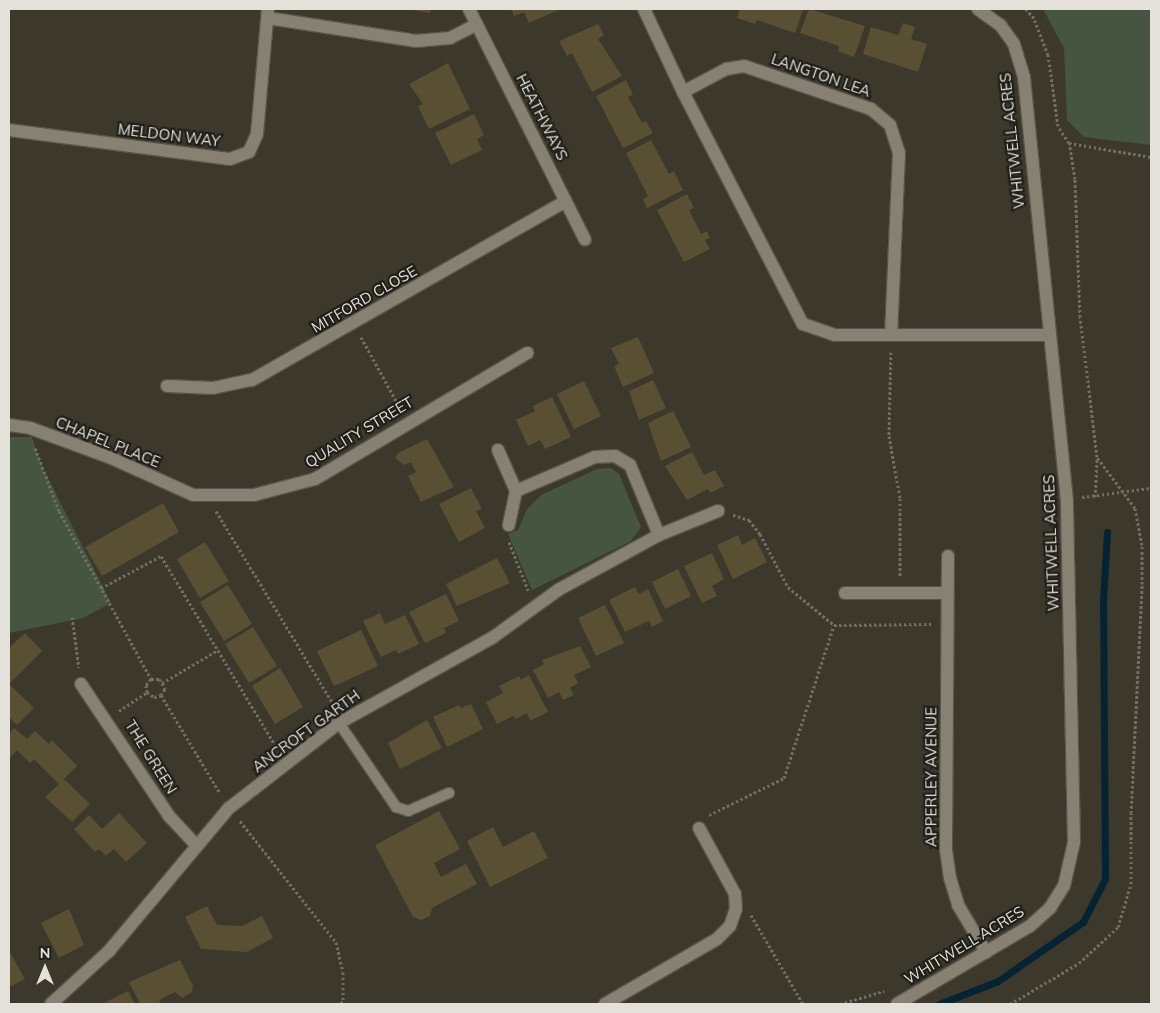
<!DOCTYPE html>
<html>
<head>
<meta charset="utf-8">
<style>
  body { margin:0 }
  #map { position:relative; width:1160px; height:1013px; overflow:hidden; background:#3c382b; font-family:Mulish,sans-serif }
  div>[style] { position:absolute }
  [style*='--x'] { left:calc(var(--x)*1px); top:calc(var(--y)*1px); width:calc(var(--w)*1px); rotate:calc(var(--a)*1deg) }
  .green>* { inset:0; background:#465541 }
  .stream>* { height:7px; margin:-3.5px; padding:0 3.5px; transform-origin:3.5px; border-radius:3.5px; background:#052333 }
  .building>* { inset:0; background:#595033 }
  .path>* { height:3px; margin-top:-1.5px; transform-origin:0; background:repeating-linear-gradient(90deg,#726e63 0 2.5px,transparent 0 5px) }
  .roads { filter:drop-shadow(1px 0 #59554a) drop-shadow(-1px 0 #59554a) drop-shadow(0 1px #59554a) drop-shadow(0 -1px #59554a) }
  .service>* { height:10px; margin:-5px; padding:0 5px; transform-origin:5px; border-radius:5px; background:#868173 }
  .minor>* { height:12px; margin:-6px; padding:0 6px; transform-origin:6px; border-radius:6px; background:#868173 }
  span { translate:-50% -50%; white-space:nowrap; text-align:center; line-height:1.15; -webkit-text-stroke:4.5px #211f19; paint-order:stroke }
  .street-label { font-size:15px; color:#e3e1d9 }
  .frame { position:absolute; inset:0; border:10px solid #e3e1d9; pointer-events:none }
  .north { position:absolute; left:20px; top:943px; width:50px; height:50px; -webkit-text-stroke:4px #211f19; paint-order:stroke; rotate:0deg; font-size:14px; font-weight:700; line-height:20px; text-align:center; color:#e3e1d9 }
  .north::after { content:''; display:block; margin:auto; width:18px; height:22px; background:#e3e1d9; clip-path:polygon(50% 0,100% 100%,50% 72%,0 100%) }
</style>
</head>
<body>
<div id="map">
  <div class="green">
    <i style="clip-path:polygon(1043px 9px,1151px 9px,1151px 145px,1084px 137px,1067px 120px,1064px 48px)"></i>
    <i style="clip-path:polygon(9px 437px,32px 437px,40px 462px,111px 603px,83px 618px,9px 633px)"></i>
    <i style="clip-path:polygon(611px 468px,619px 474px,641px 527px,631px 541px,532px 590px,508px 534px,518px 530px,527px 509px,541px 495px,597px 469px)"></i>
  </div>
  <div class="stream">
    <i style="--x:939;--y:1004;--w:63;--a:-21.3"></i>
    <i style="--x:998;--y:981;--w:103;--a:-34.8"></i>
    <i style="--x:1083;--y:922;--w:48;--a:-62.9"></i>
    <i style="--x:1105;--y:879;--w:278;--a:-90.4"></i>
    <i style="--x:1103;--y:601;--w:69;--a:-86.7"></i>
  </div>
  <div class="building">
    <i style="clip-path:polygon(409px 9px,431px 9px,430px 13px)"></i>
    <i style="clip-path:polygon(511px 9px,560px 9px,529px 23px,524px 12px,514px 16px)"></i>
    <i style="clip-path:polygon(740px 9px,803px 9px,795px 33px,757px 20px,755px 24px,737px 18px)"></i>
    <i style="clip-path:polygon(809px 9px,865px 26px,854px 57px,838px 51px,839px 46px,800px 33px)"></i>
    <i style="clip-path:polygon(903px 23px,915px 27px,911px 39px,927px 44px,918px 72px,863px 54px,871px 27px,898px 35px)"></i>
    <i style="clip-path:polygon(598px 24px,604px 35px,598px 39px,622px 76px,592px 92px,572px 53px,567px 56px,559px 41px)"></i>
    <i style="clip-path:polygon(448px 63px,470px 109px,429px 129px,418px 106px,423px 104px,409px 84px)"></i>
    <i style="clip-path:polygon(626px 80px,633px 95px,628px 97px,642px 123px,646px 121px,653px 133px,623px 148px,596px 96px)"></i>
    <i style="clip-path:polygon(474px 114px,484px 135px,477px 139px,482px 150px,451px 165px,435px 133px)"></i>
    <i style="clip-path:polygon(651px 140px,669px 174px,674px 171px,683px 190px,647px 208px,643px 199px,648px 196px,626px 153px)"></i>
    <i style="clip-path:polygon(687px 194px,694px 208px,689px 210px,701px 234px,707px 231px,710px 238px,705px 240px,710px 249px,684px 262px,657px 210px)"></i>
    <i style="clip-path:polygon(638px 337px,654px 373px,623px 387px,614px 366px,619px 364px,611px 348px)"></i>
    <i style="clip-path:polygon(653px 380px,666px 408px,639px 420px,629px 391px)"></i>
    <i style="clip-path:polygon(584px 381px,601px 416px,574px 429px,557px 394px)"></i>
    <i style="clip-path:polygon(552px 397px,571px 437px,545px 449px,540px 440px,528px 446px,516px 420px,535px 411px,533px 406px)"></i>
    <i style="clip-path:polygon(673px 411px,691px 447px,661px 461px,648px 423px)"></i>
    <i style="clip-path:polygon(427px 439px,454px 487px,421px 502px,408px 476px,416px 472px,411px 462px,404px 465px,395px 458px,398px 453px)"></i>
    <i style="clip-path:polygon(692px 452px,704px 475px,715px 470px,724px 486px,710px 493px,708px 489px,687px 500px,665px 466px)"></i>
    <i style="clip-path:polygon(471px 488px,482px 509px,476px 511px,485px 528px,459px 542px,439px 504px)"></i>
    <i style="clip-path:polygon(163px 503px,179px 532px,102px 576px,85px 547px)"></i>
    <i style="clip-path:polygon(738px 535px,742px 545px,755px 538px,767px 562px,733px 579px,717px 545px)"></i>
    <i style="clip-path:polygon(205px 542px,229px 581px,200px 598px,177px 559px)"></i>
    <i style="clip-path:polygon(712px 553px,724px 579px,712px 586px,717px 596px,702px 603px,684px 566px)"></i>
    <i style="clip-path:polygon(497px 558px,510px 583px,457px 606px,446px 584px)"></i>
    <i style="clip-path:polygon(678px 569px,691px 596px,665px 609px,652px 582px)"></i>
    <i style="clip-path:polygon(228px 585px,252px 624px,224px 641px,200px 602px)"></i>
    <i style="clip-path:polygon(635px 587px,639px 594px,648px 589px,663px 621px,652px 627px,649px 621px,625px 632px,609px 600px)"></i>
    <i style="clip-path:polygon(446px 594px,459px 621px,444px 628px,446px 633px,425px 643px,409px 612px)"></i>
    <i style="clip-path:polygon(605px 605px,624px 643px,596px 656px,578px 618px)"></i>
    <i style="clip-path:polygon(380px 613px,385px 624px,405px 615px,419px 644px,398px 654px,396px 650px,381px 657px,363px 621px)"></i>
    <i style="clip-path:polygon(253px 627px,277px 666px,249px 683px,225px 644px)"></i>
    <i style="clip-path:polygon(361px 630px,378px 666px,334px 686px,317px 651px)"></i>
    <i style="clip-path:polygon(25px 633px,42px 651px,9px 684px,34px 708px,17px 725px,9px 717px,9px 648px)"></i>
    <i style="clip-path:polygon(580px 646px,591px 667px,574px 675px,578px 683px,570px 688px,574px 695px,563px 700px,559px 692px,548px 698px,533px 670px,544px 664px,542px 660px)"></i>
    <i style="clip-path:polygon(280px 668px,303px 707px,275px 724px,252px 686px)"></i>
    <i style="clip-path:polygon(529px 675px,548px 712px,530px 721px,527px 713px,516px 719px,513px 716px,497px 724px,486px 702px,503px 693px,499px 686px,519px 676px,521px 680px)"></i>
    <i style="clip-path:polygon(471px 704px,483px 729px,447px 747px,433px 717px,459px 705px,461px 708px)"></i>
    <i style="clip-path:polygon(427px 720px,442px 748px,400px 769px,388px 743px)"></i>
    <i style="clip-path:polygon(14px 728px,27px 739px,35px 731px,49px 744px,52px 740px,77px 766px,64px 779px,90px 804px,72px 822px,45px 797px,59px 784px,34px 759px,30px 763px,17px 750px,9px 759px,9px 734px)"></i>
    <i style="clip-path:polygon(439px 811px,460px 849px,434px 863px,441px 877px,466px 864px,477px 884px,432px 908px,430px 916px,421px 920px,413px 917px,375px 845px)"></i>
    <i style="clip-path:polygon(119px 813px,147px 843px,126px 862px,114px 849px,106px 856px,99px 849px,95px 852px,74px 829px,89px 815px,102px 829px)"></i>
    <i style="clip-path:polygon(493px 827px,503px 847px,534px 831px,548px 858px,490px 887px,467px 841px)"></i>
    <i style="clip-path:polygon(207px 906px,217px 925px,242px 926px,262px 916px,273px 938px,247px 952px,201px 949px,185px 917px)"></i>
    <i style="clip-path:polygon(69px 909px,84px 945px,59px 958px,41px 923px)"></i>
    <i style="clip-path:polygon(9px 951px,25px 979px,9px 987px)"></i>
    <i style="clip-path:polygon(180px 960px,193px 986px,192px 992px,182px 998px,175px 992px,159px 1000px,161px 1004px,140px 1004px,129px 982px)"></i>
    <i style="clip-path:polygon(128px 991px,135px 1004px,102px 1004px)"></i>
  </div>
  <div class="path">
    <i style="--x:1069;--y:143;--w:83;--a:9.7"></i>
    <i style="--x:361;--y:337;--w:81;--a:61.2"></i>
    <i style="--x:891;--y:352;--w:84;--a:91.4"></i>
    <i style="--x:889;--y:436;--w:63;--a:79.9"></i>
    <i style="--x:900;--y:498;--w:79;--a:90"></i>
    <i style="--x:35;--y:448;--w:67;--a:69.1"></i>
    <i style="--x:59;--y:511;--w:192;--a:61.3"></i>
    <i style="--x:151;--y:679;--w:8;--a:130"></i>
    <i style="--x:146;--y:685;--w:7;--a:82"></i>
    <i style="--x:147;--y:692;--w:9;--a:36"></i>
    <i style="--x:154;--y:697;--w:7;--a:-16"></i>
    <i style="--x:161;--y:695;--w:114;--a:59"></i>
    <i style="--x:1082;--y:497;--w:70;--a:-7.4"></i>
    <i style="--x:1095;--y:497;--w:39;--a:-87"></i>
    <i style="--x:216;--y:511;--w:229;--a:58.7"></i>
    <i style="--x:733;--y:515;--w:17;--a:17"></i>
    <i style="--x:749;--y:520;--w:18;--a:52"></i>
    <i style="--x:760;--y:534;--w:60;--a:62.2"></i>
    <i style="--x:788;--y:587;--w:60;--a:39.6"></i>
    <i style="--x:834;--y:625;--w:97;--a:-0.6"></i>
    <i style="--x:509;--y:542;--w:52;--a:68.4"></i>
    <i style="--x:101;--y:588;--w:68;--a:-28.1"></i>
    <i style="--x:161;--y:556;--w:224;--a:58.9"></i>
    <i style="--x:72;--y:617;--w:51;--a:82.2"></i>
    <i style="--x:151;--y:679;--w:8;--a:0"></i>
    <i style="--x:159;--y:679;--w:5;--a:53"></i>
    <i style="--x:162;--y:683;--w:7;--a:63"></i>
    <i style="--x:165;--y:689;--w:7;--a:124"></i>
    <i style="--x:162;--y:683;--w:65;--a:-30.5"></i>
    <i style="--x:119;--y:711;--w:34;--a:-34"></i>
    <i style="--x:709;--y:815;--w:84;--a:-26.3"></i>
    <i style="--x:784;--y:778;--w:161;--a:-71.9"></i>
    <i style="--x:240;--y:821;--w:154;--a:51.6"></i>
    <i style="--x:336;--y:942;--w:31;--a:77"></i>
    <i style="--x:343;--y:972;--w:30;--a:90"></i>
    <i style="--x:343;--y:1002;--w:6;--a:162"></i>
    <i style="--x:751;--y:915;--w:103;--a:59.7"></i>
    <i style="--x:840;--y:1004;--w:46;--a:-16.5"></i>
    <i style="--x:1010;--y:1004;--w:80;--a:-30.7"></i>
    <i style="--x:1079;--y:963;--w:53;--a:-42.7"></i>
    <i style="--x:1118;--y:927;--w:45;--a:-73.2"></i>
    <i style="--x:1131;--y:884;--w:71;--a:-90"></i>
    <i style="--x:1131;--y:813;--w:229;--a:-87.2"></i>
    <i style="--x:1142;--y:584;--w:39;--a:-90"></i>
    <i style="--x:1142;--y:545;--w:38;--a:-101"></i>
    <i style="--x:1135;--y:508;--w:64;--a:-126.7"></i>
    <i style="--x:1097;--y:457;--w:141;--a:-96.9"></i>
    <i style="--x:1080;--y:317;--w:138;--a:-92.1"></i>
    <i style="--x:1075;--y:179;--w:36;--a:-99"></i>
    <i style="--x:1069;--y:143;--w:20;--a:-123"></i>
    <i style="--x:1058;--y:126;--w:72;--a:-98"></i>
    <i style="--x:1048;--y:55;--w:40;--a:-111"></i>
    <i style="--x:1034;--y:18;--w:12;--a:-132"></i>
  </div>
  <div class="roads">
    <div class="service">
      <i style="--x:339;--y:723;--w:102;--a:55.8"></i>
      <i style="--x:396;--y:807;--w:13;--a:18"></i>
      <i style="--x:408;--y:811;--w:45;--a:-23.7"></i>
    </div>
    <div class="minor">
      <i style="--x:469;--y:9;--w:258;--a:63.3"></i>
      <i style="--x:644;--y:9;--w:92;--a:64.8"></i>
      <i style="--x:683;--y:92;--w:261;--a:62.7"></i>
      <i style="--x:803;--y:324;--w:34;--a:19"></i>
      <i style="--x:835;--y:335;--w:213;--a:0"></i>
      <i style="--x:268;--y:18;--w:150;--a:8.8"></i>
      <i style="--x:416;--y:41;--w:34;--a:-5"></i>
      <i style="--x:450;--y:38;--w:30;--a:-27"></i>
      <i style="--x:683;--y:92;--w:49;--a:-28.1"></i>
      <i style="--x:726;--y:69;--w:18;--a:-9"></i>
      <i style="--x:744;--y:66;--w:134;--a:18.7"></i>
      <i style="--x:871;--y:109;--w:25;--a:40"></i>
      <i style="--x:890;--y:125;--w:29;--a:72"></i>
      <i style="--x:899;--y:153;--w:181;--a:92.5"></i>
      <i style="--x:9;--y:130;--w:223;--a:7.5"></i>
      <i style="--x:230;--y:159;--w:20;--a:-20"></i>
      <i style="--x:249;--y:152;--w:20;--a:-66"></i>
      <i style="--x:257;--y:134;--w:125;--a:-85"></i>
      <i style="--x:167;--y:386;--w:46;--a:2.5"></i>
      <i style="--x:213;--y:388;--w:40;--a:-12"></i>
      <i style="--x:252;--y:380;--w:361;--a:-29.7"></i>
      <i style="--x:9;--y:425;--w:21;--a:8"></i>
      <i style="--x:30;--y:428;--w:84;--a:20.2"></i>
      <i style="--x:109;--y:457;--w:92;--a:24.3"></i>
      <i style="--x:193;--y:495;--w:61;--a:0"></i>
      <i style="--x:254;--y:495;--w:63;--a:-14.7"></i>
      <i style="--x:315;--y:479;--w:247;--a:-30.7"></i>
      <i style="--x:498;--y:450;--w:45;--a:66.3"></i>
      <i style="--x:516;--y:491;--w:35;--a:102"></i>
      <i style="--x:516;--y:491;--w:86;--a:-23.3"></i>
      <i style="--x:595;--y:457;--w:20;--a:-3"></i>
      <i style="--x:615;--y:456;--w:17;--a:31"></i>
      <i style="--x:630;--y:465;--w:76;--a:67.5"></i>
      <i style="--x:948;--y:556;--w:294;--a:90.4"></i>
      <i style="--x:946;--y:850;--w:28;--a:82"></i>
      <i style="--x:950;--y:878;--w:28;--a:73"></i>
      <i style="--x:958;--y:905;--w:55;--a:59.2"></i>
      <i style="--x:845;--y:593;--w:102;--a:0"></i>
      <i style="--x:81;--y:684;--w:159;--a:56.3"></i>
      <i style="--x:169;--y:816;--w:40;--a:47"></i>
      <i style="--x:51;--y:1004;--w:79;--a:-42.4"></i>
      <i style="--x:109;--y:951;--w:187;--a:-50"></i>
      <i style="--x:229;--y:808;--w:139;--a:-37.7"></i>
      <i style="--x:339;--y:723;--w:175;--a:-29.1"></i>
      <i style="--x:492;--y:638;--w:82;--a:-36"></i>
      <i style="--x:558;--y:590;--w:115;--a:-28.6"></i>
      <i style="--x:659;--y:535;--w:64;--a:-22.1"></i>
      <i style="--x:605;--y:1004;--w:129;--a:-30.1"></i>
      <i style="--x:717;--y:939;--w:18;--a:-45"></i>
      <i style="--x:730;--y:926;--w:18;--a:-71"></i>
      <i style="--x:736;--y:909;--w:15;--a:-94"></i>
      <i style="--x:735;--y:894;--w:75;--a:-118.6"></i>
      <i style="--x:897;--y:1004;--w:154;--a:-30.4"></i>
      <i style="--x:1030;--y:926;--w:27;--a:-42"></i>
      <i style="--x:1050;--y:908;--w:26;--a:-58"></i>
      <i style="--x:1064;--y:886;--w:45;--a:-77.2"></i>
      <i style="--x:1074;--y:842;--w:341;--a:-91.2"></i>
      <i style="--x:1067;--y:501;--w:426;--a:-95.8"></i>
      <i style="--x:1024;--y:77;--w:34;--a:-107"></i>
      <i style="--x:1014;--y:44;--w:24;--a:-126"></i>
      <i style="--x:1000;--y:25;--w:27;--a:-144"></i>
    </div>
  </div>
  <div class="street-label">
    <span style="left:821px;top:75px;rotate:19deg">LANGTON LEA</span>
    <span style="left:542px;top:117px;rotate:63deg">HEATHWAYS</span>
    <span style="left:169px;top:135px;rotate:7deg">MELDON WAY</span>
    <span style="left:1012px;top:141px;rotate:-96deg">WHITWELL ACRES</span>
    <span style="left:364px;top:299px;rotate:-30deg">MITFORD CLOSE</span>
    <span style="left:359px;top:432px;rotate:-31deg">QUALITY STREET</span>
    <span style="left:108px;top:442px;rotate:22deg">CHAPEL PLACE</span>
    <span style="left:1051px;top:543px;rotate:-92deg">WHITWELL ACRES</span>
    <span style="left:306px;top:731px;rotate:-36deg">ANCROFT GARTH</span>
    <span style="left:151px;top:757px;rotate:58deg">THE GREEN</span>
    <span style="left:931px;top:777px;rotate:-90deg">APPERLEY AVENUE</span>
    <span style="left:964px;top:945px;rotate:-31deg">WHITWELL ACRES</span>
  </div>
  <div class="frame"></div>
  <div class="north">N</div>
</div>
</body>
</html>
